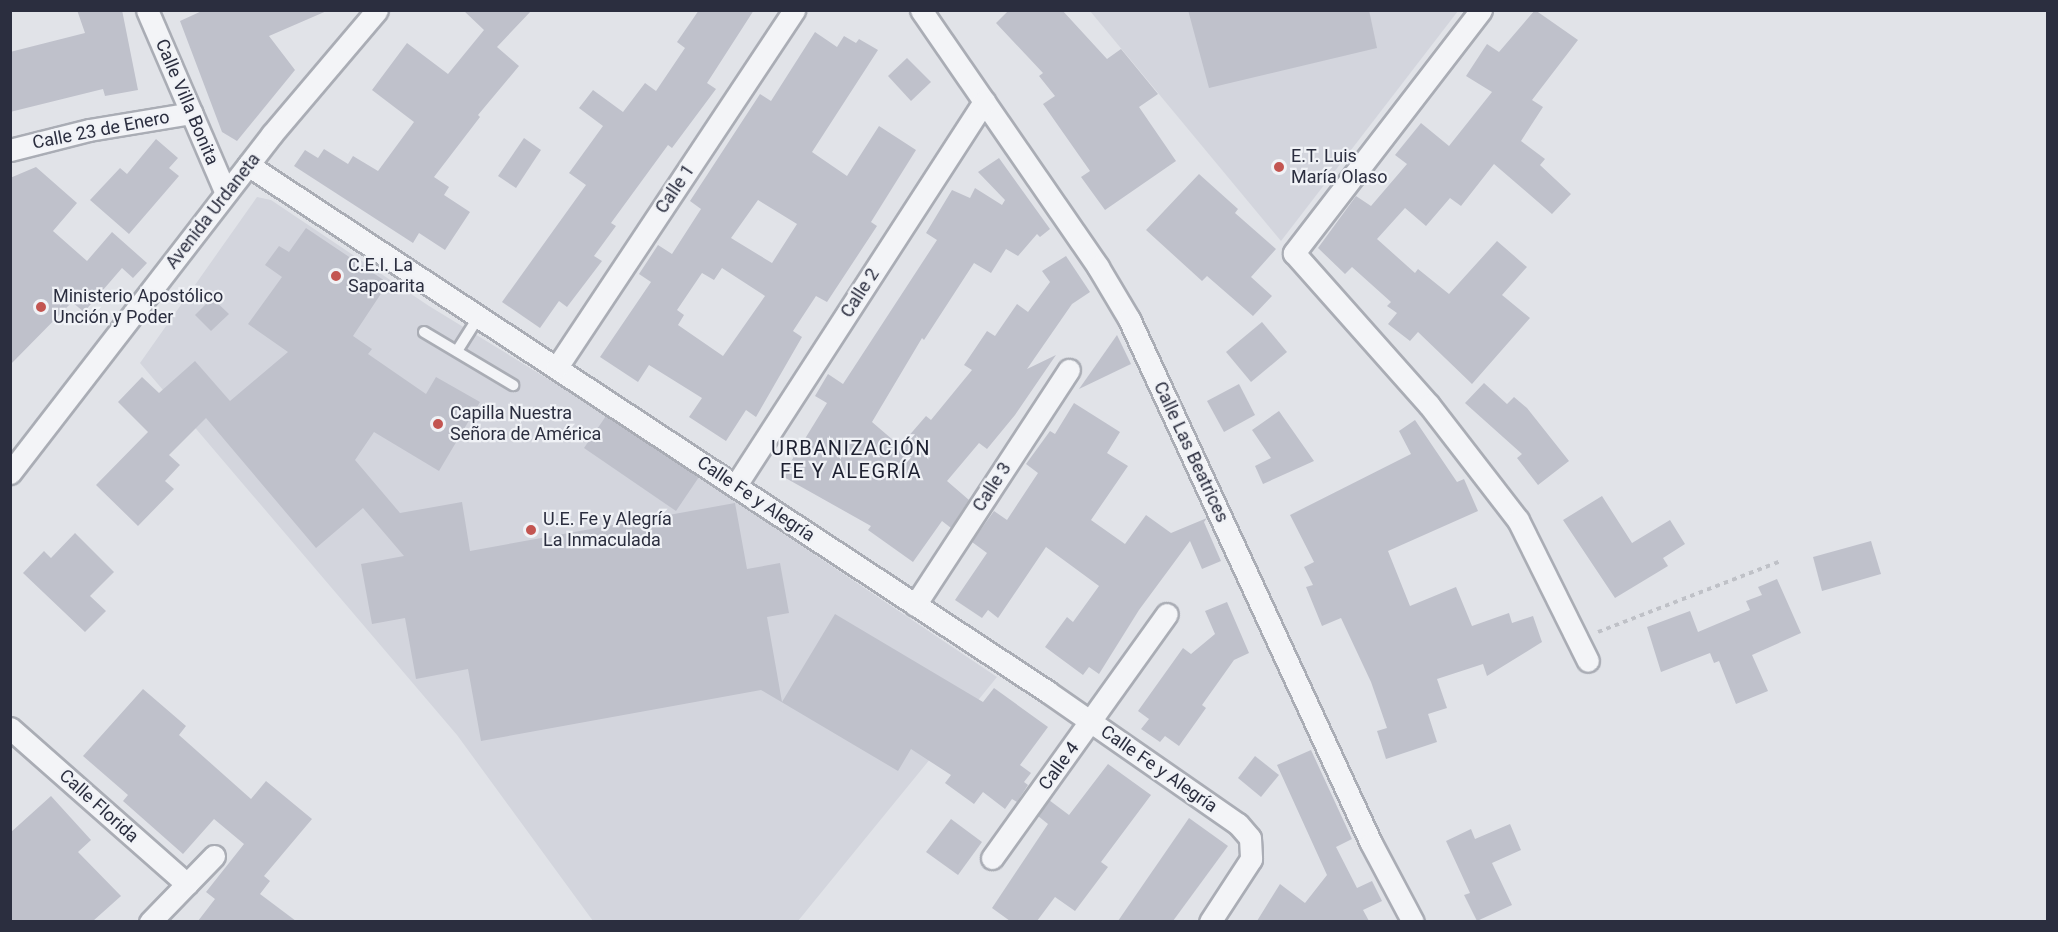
<!DOCTYPE html>
<html>
<head>
<meta charset="utf-8">
<style>
  body { margin:0 }
  #map { position:relative; width:2058px; height:932px; overflow:hidden; background:#e1e3e8; font-family:Roboto,sans-serif }
  div>[style] { position:absolute }
  [style*='--x'] { left:calc(var(--x)*1px); top:calc(var(--y)*1px); width:calc(var(--w)*1px); rotate:calc(var(--a)*1deg) }
  .built>* { inset:0; background:#d3d5dd }
  .building>* { inset:0; background:#bfc1cb }
  .path>* { height:4px; margin-top:-2px; transform-origin:0; background:repeating-linear-gradient(90deg,#bfc1c7 0 4.5px,transparent 0 9px) }
  .roads { filter:drop-shadow(2px 0 #aaadb5) drop-shadow(-2px 0 #aaadb5) drop-shadow(0 2px #aaadb5) drop-shadow(0 -2px #aaadb5) }
  .service>* { height:10px; margin:-5px; padding:0 5px; transform-origin:5px; border-radius:5px; background:#f3f4f7 }
  .minor>* { height:21px; margin:-10.5px; padding:0 10.5px; transform-origin:10.5px; border-radius:10.5px; background:#f3f4f7 }
  .dots>* { width:16px; height:16px; translate:-50% -50%; box-sizing:border-box; border:3px solid #f0f2f6; border-radius:50% }
  span { translate:-50% -50%; white-space:nowrap; text-align:center; line-height:1.15; -webkit-text-stroke:4.5px #f0f2f6; paint-order:stroke }
  .street-label { font-size:18px; color:#2b2e3f }
  .poi-label { font-size:18px; color:#2b2e3f }
  .left { translate:0 -50%; text-align:left }
  .neighbourhood-label { font-size:20px; color:#1d2030; letter-spacing:1.5px }
  .frame { position:absolute; inset:0; border:12px solid #2b2e3f; pointer-events:none }
</style>
</head>
<body>
<div id="map">
  <div class="built">
    <i style="clip-path:polygon(1090px 11px,1458px 11px,1281px 241px)"></i>
    <i style="clip-path:polygon(257px 197px,271px 200px,429px 306px,607px 415px,997px 677px,798px 921px,593px 921px,457px 735px,140px 363px)"></i>
  </div>
  <div class="building">
    <i style="clip-path:polygon(77px 10px,122px 10px,138px 90px,105px 96px,103px 89px,10px 112px,10px 52px,85px 33px)"></i>
    <i style="clip-path:polygon(204px 10px,329px 10px,269px 36px,295px 70px,237px 141px,222px 132px,180px 21px)"></i>
    <i style="clip-path:polygon(463px 10px,532px 10px,497px 47px,519px 66px,478px 115px,480px 117px,434px 177px,449px 187px,444px 195px,470px 212px,445px 250px,419px 233px,413px 243px,294px 166px,305px 150px,318px 158px,324px 149px,348px 164px,353px 156px,378px 171px,414px 122px,372px 90px,407px 43px,448px 74px,484px 30px)"></i>
    <i style="clip-path:polygon(699px 10px,754px 10px,707px 83px,716px 89px,672px 148px,668px 145px,611px 223px,616px 226px,594px 256px,602px 261px,567px 307px,559px 301px,540px 328px,502px 302px,586px 185px,569px 173px,603px 126px,579px 108px,593px 90px,623px 112px,645px 83px,656px 91px,685px 48px,677px 42px)"></i>
    <i style="clip-path:polygon(1009px 10px,1062px 10px,1107px 59px,1121px 49px,1158px 94px,1139px 107px,1176px 161px,1105px 210px,1081px 177px,1090px 171px,1043px 104px,1055px 96px,1039px 76px,1043px 73px,996px 23px)"></i>
    <i style="clip-path:polygon(1188px 10px,1369px 10px,1377px 48px,1209px 88px)"></i>
    <i style="clip-path:polygon(1535px 10px,1578px 40px,1532px 100px,1543px 107px,1521px 141px,1545px 159px,1540px 165px,1571px 194px,1552px 214px,1494px 164px,1461px 206px,1450px 198px,1426px 226px,1405px 208px,1377px 239px,1415px 273px,1418px 269px,1449px 294px,1497px 241px,1527px 267px,1502px 295px,1530px 318px,1472px 384px,1418px 332px,1410px 341px,1388px 324px,1397px 313px,1387px 306px,1391px 302px,1352px 267px,1345px 274px,1318px 248px,1356px 196px,1371px 206px,1407px 164px,1395px 155px,1421px 123px,1449px 146px,1492px 92px,1466px 76px,1487px 44px,1499px 52px)"></i>
    <i style="clip-path:polygon(evenodd,815px 32px,837px 47px,844px 36px,856px 43px,859px 39px,878px 50px,812px 152px,847px 176px,879px 126px,916px 150px,871px 222px,877px 226px,827px 302px,816px 296px,793px 331px,802px 337px,756px 417px,746px 410px,726px 441px,689px 417px,702px 398px,649px 365px,638px 382px,600px 357px,651px 282px,639px 274px,658px 245px,672px 254px,701px 209px,690px 201px,760px 94px,771px 101px,815px 32px,758px 200px,797px 224px,772px 263px,731px 238px,758px 200px,815px 32px,722px 268px,765px 296px,723px 356px,678px 325px,684px 315px,677px 310px,702px 273px,714px 280px,722px 268px)"></i>
    <i style="clip-path:polygon(907px 58px,931px 82px,911px 101px,888px 76px)"></i>
    <i style="clip-path:polygon(524px 138px,541px 150px,516px 188px,498px 176px)"></i>
    <i style="clip-path:polygon(156px 139px,178px 158px,169px 168px,179px 176px,129px 234px,90px 200px,120px 168px,127px 174px)"></i>
    <i style="clip-path:polygon(999px 158px,1050px 229px,1040px 237px,1037px 234px,1018px 256px,1006px 249px,991px 273px,974px 263px,924px 340px,922px 338px,872px 422px,900px 446px,926px 416px,931px 420px,972px 370px,964px 365px,987px 331px,995px 336px,1017px 304px,1028px 312px,1050px 282px,1042px 271px,1066px 256px,1090px 292px,1072px 304px,1027px 369px,1056px 355px,1015px 415px,987px 449px,979px 443px,947px 481px,969px 500px,951px 528px,942px 521px,913px 562px,868px 530px,871px 526px,782px 476px,827px 403px,815px 396px,828px 374px,843px 384px,937px 240px,926px 233px,952px 190px,970px 198px,975px 188px,1002px 205px,1005px 200px,978px 172px)"></i>
    <i style="clip-path:polygon(36px 167px,77px 203px,53px 231px,87px 261px,112px 232px,147px 263px,133px 278px,122px 268px,84px 312px,72px 302px,10px 365px,10px 178px)"></i>
    <i style="clip-path:polygon(1199px 174px,1238px 209px,1235px 213px,1276px 249px,1251px 277px,1272px 296px,1253px 316px,1207px 276px,1202px 281px,1146px 230px)"></i>
    <i style="clip-path:polygon(306px 228px,388px 283px,353px 336px,372px 349px,368px 354px,426px 394px,436px 377px,480px 402px,439px 471px,374px 432px,355px 460px,400px 513px,462px 502px,470px 551px,735px 503px,747px 569px,780px 563px,789px 613px,767px 617px,782px 702px,835px 614px,983px 702px,994px 688px,1048px 727px,1020px 765px,1031px 773px,1024px 782px,1028px 785px,1017px 802px,1012px 799px,1005px 809px,983px 792px,974px 804px,945px 783px,951px 775px,911px 749px,898px 771px,761px 690px,481px 741px,468px 669px,416px 679px,405px 618px,372px 624px,361px 564px,404px 556px,363px 508px,316px 548px,206px 418px,169px 455px,180px 465px,165px 481px,174px 489px,138px 526px,96px 485px,148px 432px,118px 402px,142px 377px,159px 393px,195px 361px,230px 401px,288px 352px,248px 324px,282px 277px,265px 265px,279px 246px,289px 252px)"></i>
    <i style="clip-path:polygon(212px 298px,229px 314px,211px 331px,195px 315px)"></i>
    <i style="clip-path:polygon(1262px 322px,1287px 352px,1251px 382px,1226px 352px)"></i>
    <i style="clip-path:polygon(1117px 335px,1131px 364px,1079px 389px)"></i>
    <i style="clip-path:polygon(1484px 383px,1507px 404px,1514px 397px,1527px 408px,1569px 461px,1538px 485px,1517px 458px,1522px 454px,1465px 403px)"></i>
    <i style="clip-path:polygon(1239px 384px,1255px 415px,1224px 432px,1207px 401px)"></i>
    <i style="clip-path:polygon(1074px 403px,1120px 432px,1107px 453px,1128px 466px,1091px 520px,1125px 544px,1146px 515px,1171px 533px,1207px 518px,1204px 522px,1221px 561px,1202px 569px,1190px 541px,1139px 610px,1099px 674px,1089px 667px,1083px 675px,1045px 647px,1067px 617px,1073px 622px,1099px 586px,1046px 547px,998px 618px,988px 610px,982px 618px,955px 600px,987px 553px,972px 542px,994px 511px,1007px 520px,1038px 473px,1026px 464px,1050px 431px,1055px 434px)"></i>
    <i style="clip-path:polygon(1279px 411px,1314px 461px,1263px 484px,1255px 466px,1271px 458px,1252px 430px)"></i>
    <i style="clip-path:polygon(606px 416px,699px 477px,676px 511px,584px 448px)"></i>
    <i style="clip-path:polygon(1415px 420px,1457px 482px,1464px 479px,1478px 511px,1388px 551px,1410px 606px,1456px 587px,1472px 626px,1509px 613px,1512px 623px,1533px 616px,1542px 642px,1487px 676px,1483px 664px,1437px 679px,1447px 708px,1428px 714px,1437px 742px,1386px 759px,1377px 731px,1387px 728px,1371px 682px,1341px 618px,1322px 626px,1306px 587px,1313px 585px,1304px 567px,1314px 562px,1290px 515px,1411px 454px,1399px 431px)"></i>
    <i style="clip-path:polygon(1602px 496px,1632px 543px,1670px 520px,1685px 544px,1663px 558px,1668px 566px,1615px 598px,1563px 520px)"></i>
    <i style="clip-path:polygon(75px 533px,114px 572px,90px 596px,106px 611px,85px 632px,23px 573px,44px 551px,51px 558px)"></i>
    <i style="clip-path:polygon(1871px 541px,1881px 574px,1822px 591px,1813px 557px)"></i>
    <i style="clip-path:polygon(1777px 579px,1801px 633px,1752px 655px,1768px 691px,1736px 704px,1719px 661px,1714px 663px,1710px 653px,1661px 672px,1647px 627px,1690px 611px,1698px 632px,1750px 610px,1746px 601px,1762px 595px,1758px 587px)"></i>
    <i style="clip-path:polygon(1227px 602px,1249px 653px,1234px 660px,1202px 705px,1206px 708px,1179px 746px,1165px 736px,1160px 742px,1141px 729px,1149px 719px,1138px 711px,1183px 648px,1191px 654px,1215px 634px,1205px 611px)"></i>
    <i style="clip-path:polygon(143px 689px,186px 726px,179px 735px,251px 799px,266px 781px,312px 819px,264px 876px,270px 881px,260px 894px,296px 921px,198px 921px,215px 899px,206px 892px,244px 844px,214px 819px,183px 854px,123px 801px,128px 795px,83px 756px)"></i>
    <i style="clip-path:polygon(1311px 750px,1352px 839px,1336px 847px,1357px 888px,1372px 881px,1382px 901px,1363px 910px,1369px 921px,1257px 921px,1280px 884px,1305px 903px,1327px 875px,1277px 765px)"></i>
    <i style="clip-path:polygon(1255px 756px,1279px 775px,1261px 797px,1238px 778px)"></i>
    <i style="clip-path:polygon(1108px 764px,1151px 795px,1101px 862px,1108px 867px,1075px 911px,1055px 897px,1037px 921px,1010px 921px,992px 908px,1048px 824px,1038px 816px,1049px 800px,1069px 815px)"></i>
    <i style="clip-path:polygon(51px 796px,91px 840px,78px 852px,121px 896px,93px 921px,10px 921px,10px 833px)"></i>
    <i style="clip-path:polygon(1189px 818px,1228px 846px,1173px 921px,1118px 921px)"></i>
    <i style="clip-path:polygon(951px 819px,982px 842px,958px 875px,926px 852px)"></i>
    <i style="clip-path:polygon(1510px 824px,1521px 850px,1492px 863px,1512px 905px,1477px 921px,1464px 895px,1470px 893px,1446px 841px,1471px 829px,1475px 839px)"></i>
  </div>
  <div class="path">
    <i style="--x:1598;--y:632;--w:196;--a:-21.2"></i>
  </div>
  <div class="roads">
    <div class="service">
      <i style="--x:424;--y:332;--w:104;--a:30.8"></i>
      <i style="--x:457;--y:351;--w:41;--a:-57.8"></i>
    </div>
    <div class="minor">
      <i style="--x:147;--y:10;--w:199;--a:66.7"></i>
      <i style="--x:921;--y:10;--w:312;--a:55.4"></i>
      <i style="--x:1098;--y:267;--w:61;--a:59.2"></i>
      <i style="--x:1129;--y:319;--w:577;--a:65.21"></i>
      <i style="--x:1371;--y:843;--w:89;--a:62"></i>
      <i style="--x:1481;--y:10;--w:307;--a:127.6"></i>
      <i style="--x:1294;--y:253;--w:203;--a:48.4"></i>
      <i style="--x:1429;--y:405;--w:145;--a:52.3"></i>
      <i style="--x:1518;--y:520;--w:157;--a:63.6"></i>
      <i style="--x:10;--y:150;--w:81;--a:-14.2"></i>
      <i style="--x:89;--y:130;--w:104;--a:-9.4"></i>
      <i style="--x:248;--y:165;--w:958;--a:33.37"></i>
      <i style="--x:1048;--y:692;--w:231;--a:34.8"></i>
      <i style="--x:1238;--y:824;--w:18;--a:49"></i>
      <i style="--x:1250;--y:838;--w:21;--a:87"></i>
      <i style="--x:1251;--y:859;--w:75;--a:123.1"></i>
      <i style="--x:557;--y:367;--w:429;--a:-56.4"></i>
      <i style="--x:10;--y:473;--w:428;--a:-52.3"></i>
      <i style="--x:272;--y:134;--w:162;--a:-49.7"></i>
      <i style="--x:736;--y:485;--w:457;--a:-57.1"></i>
      <i style="--x:915;--y:605;--w:281;--a:-56.8"></i>
      <i style="--x:10;--y:728;--w:236;--a:41.4"></i>
      <i style="--x:992;--y:858;--w:300;--a:-54.4"></i>
      <i style="--x:150;--y:922;--w:92;--a:-45.9"></i>
    </div>
  </div>
  <div class="dots">
    <i style="left:1279px;top:167px;background:#c35551"></i>
    <i style="left:336px;top:276px;background:#c35551"></i>
    <i style="left:41px;top:307px;background:#c35551"></i>
    <i style="left:438px;top:424px;background:#c35551"></i>
    <i style="left:531px;top:530px;background:#c35551"></i>
  </div>
  <div class="street-label">
    <span style="left:187px;top:102px;rotate:67deg">Calle Villa Bonita</span>
    <span style="left:101px;top:130px;rotate:-11deg">Calle 23 de Enero</span>
    <span style="left:675px;top:189px;rotate:-56deg">Calle 1</span>
    <span style="left:213px;top:211px;rotate:-52deg">Avenida Urdaneta</span>
    <span style="left:860px;top:293px;rotate:-57deg">Calle 2</span>
    <span style="left:1191px;top:452px;rotate:65deg">Calle Las Beatrices</span>
    <span style="left:992px;top:487px;rotate:-57deg">Calle 3</span>
    <span style="left:756px;top:499px;rotate:34deg">Calle Fe y Alegría</span>
    <span style="left:1059px;top:766px;rotate:-54deg">Calle 4</span>
    <span style="left:1159px;top:769px;rotate:35deg">Calle Fe y Alegría</span>
    <span style="left:99px;top:806px;rotate:42deg">Calle Florida</span>
  </div>
  <div class="poi-label">
    <span class="left" style="left:1291px;top:167px">E.T. Luis<br>María Olaso</span>
    <span class="left" style="left:348px;top:276px">C.E.I. La<br>Sapoarita</span>
    <span class="left" style="left:53px;top:307px">Ministerio Apostólico<br>Unción y Poder</span>
    <span class="left" style="left:450px;top:424px">Capilla Nuestra<br>Señora de América</span>
    <span class="left" style="left:543px;top:530px">U.E. Fe y Alegría<br>La Inmaculada</span>
  </div>
  <div class="neighbourhood-label">
    <span style="left:851px;top:460px">URBANIZACIÓN<br>FE Y ALEGRÍA</span>
  </div>
  <div class="frame"></div>
</div>
</body>
</html>
